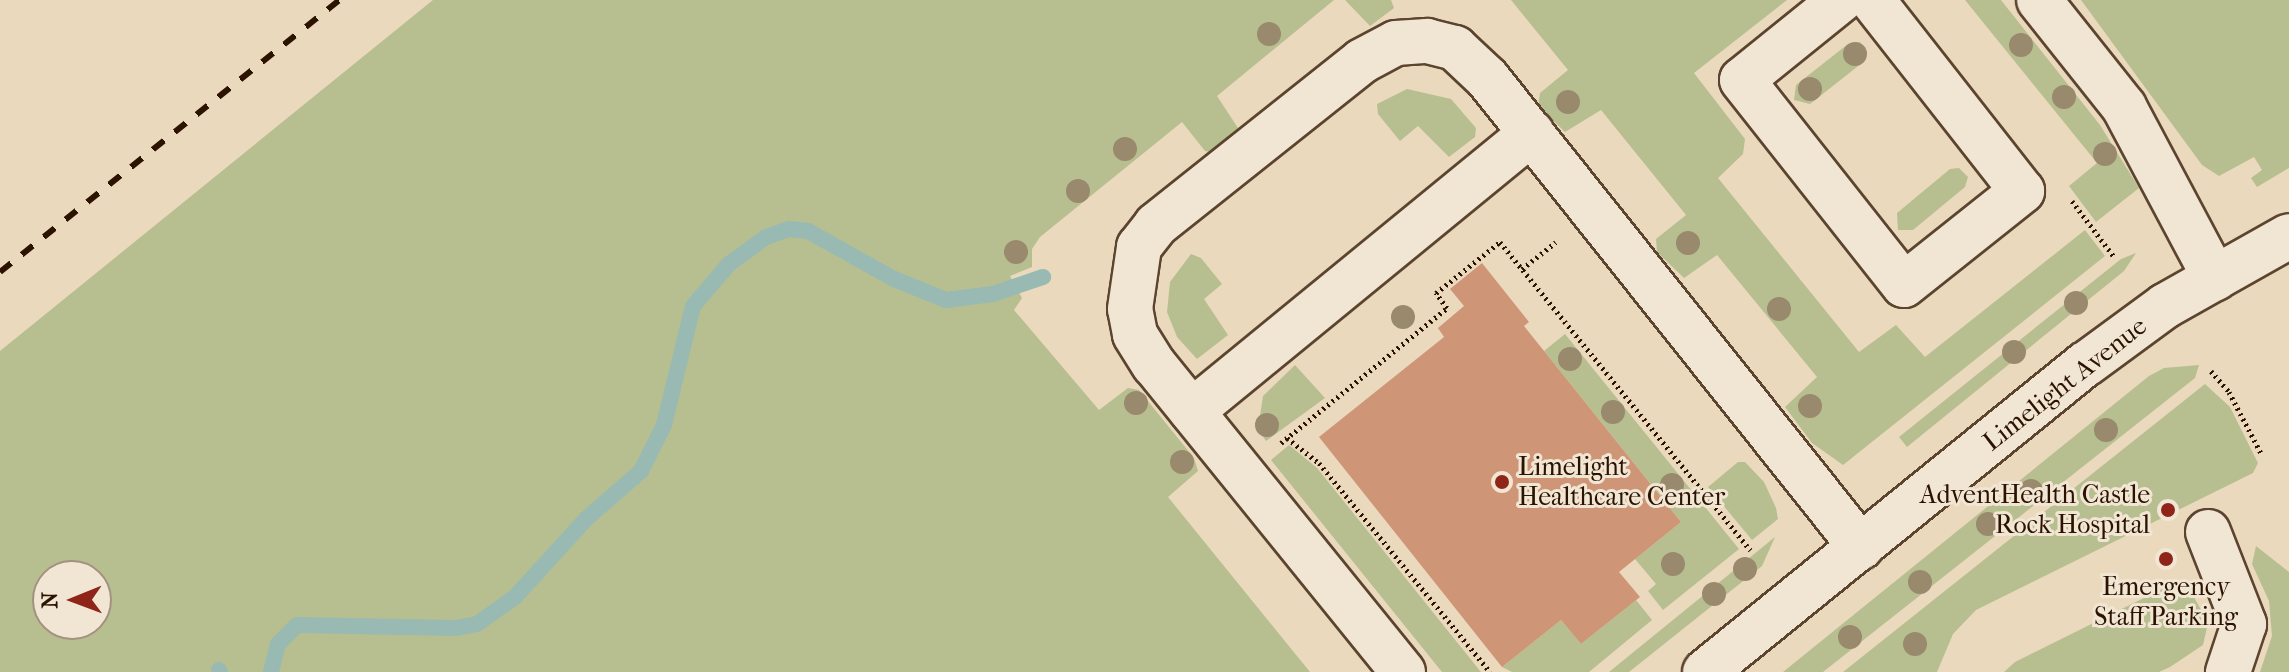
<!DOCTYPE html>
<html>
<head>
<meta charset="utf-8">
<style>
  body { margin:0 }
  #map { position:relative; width:2289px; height:672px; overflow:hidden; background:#ead9bd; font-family:"IM FELL French Canon",serif }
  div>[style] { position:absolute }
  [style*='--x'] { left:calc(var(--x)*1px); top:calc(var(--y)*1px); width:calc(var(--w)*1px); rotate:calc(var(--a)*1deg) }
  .green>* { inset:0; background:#b7bf90 }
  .stream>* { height:16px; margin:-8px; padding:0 8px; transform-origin:8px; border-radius:8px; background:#98bab2 }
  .building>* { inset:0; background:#cf9577 }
  .path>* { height:5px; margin-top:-2.5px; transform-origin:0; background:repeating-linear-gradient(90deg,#2c1300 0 2px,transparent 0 6px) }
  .roads { filter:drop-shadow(2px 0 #5c442f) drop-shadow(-2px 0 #5c442f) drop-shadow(0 2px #5c442f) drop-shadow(0 -2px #5c442f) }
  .minor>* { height:44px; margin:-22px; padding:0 22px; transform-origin:22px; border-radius:22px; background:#f1e6d4 }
  .rail>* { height:6px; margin-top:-3px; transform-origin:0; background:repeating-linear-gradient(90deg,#2c1300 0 14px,transparent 0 28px) }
  .trees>* { width:24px; height:24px; margin:-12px; border-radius:50%; background:#99896d }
  .dots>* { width:22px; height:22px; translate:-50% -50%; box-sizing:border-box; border:4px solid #f1e6d4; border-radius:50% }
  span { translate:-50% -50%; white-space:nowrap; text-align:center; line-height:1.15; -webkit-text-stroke:6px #f1e6d4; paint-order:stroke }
  .street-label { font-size:26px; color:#2c1300 }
  .poi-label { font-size:26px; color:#2c1300 }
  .left { translate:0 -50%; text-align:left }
  .right { translate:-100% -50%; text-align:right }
  .north { position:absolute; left:32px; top:560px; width:80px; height:80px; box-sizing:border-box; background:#f1e6d4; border:2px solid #a2927f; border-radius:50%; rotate:269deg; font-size:22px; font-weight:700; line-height:32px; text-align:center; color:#2c1300 }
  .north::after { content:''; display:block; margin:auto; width:28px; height:36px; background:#8f2418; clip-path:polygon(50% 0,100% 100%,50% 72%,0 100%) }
</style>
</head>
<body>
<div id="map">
  <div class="green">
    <i style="clip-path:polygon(evenodd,433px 0,1334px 0,1217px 96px,1238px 128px,1215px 153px,1205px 151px,1182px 122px,1040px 237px,1032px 249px,1032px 267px,1010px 276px,1022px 298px,1014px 310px,1099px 410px,1128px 388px,1139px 390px,1194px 458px,1198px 471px,1168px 497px,1310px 672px,0 672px,0 351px,433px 0,48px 576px,96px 576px,96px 624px,48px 624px,48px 576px)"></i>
    <i style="clip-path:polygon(1345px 0,1391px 0,1394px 8px,1370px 26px)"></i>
    <i style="clip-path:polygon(1511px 0,1787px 0,1694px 73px,1745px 139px,1743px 154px,1718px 178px,1859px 352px,1896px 325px,1925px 357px,2085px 230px,2105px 256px,1843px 465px,1812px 443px,1785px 407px,1817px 377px,1717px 255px,1684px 278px,1657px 252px,1656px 239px,1686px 215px,1601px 110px,1565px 132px,1538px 106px,1540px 93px,1568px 70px)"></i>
    <i style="clip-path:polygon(1965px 0,2001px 0,2100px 125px,2139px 188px,2096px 222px,2069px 186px,2097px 163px)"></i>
    <i style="clip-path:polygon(2081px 0,2289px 0,2289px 168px,2257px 187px,2251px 178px,2262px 170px,2254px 157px,2219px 176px,2202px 165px)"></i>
    <i style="clip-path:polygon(1860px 42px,1867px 52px,1862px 63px,1810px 104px,1794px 100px,1796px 85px,1848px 44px)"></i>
    <i style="clip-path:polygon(1407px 89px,1451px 99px,1476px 128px,1475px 137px,1449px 157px,1418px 126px,1400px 141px,1378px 114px,1377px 104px)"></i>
    <i style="clip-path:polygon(1959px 168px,1968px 177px,1965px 187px,1913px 230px,1898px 230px,1897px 213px,1950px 169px)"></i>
    <i style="clip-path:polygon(2136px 253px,2124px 271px,1907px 447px,1899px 437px,2121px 259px)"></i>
    <i style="clip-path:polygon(1191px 254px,1201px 258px,1222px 284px,1204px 299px,1228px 335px,1197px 359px,1177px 337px,1167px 312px,1170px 282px)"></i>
    <i style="clip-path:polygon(1565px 334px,1739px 549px,1663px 610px,1648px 591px,1656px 584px,1635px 559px,1681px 522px,1544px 351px)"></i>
    <i style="clip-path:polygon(1295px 365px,1325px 398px,1266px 441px,1258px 429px,1263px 396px)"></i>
    <i style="clip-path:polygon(2199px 365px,2195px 378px,1823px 672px,1783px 672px,2149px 376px,2164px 368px)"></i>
    <i style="clip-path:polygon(2205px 384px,2230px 407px,2258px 463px,2253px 473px,1976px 610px,1953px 634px,1937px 672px,1843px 672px)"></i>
    <i style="clip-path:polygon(1289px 445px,1317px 468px,1481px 672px,1442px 672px,1271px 460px)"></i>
    <i style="clip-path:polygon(1738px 462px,1745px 462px,1764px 482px,1776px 508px,1778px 519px,1752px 540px,1708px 487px)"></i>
    <i style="clip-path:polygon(1775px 537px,1762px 566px,1629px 672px,1609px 672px)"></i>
    <i style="clip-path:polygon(2256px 546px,2289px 572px,2289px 672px,2260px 672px,2272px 636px,2269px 601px,2252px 564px)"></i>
    <i style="clip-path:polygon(2162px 589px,2194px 597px,2208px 623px,2203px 645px,2170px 667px,2159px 672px,2004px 672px,2015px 662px)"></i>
    <i style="clip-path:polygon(1636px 600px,1652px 620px,1589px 672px,1512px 672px,1502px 667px,1561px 620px,1581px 644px)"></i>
  </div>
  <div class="stream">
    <i style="--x:219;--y:670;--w:2;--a:63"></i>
    <i style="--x:271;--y:672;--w:29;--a:-76"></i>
    <i style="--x:278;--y:644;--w:27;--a:-45"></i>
    <i style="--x:297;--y:625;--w:159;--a:1.1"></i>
    <i style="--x:456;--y:628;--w:21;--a:-11"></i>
    <i style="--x:477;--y:624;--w:47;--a:-35.4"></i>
    <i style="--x:515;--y:597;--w:105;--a:-47.7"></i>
    <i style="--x:586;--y:519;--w:73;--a:-41.1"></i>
    <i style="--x:641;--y:471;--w:51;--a:-63.4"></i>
    <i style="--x:664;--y:425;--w:122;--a:-76.3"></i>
    <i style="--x:693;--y:306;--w:55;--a:-49.4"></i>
    <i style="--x:729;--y:264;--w:46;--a:-36.1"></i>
    <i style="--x:766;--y:237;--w:24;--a:-19"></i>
    <i style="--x:789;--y:229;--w:19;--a:6"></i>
    <i style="--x:808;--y:231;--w:98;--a:29.2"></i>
    <i style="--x:894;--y:279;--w:56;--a:22"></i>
    <i style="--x:946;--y:300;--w:47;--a:-7.3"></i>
    <i style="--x:993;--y:294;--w:53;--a:-18.8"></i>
  </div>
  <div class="building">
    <i style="clip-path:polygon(1482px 263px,1529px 322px,1524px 326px,1681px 522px,1619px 572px,1640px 597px,1581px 644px,1561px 620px,1502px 667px,1319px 437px,1444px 337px,1438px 328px,1464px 306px,1450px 289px)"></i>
  </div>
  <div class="path">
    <i style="--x:2072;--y:201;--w:71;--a:53"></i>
    <i style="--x:1522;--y:269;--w:43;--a:-38.5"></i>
    <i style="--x:2211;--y:371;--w:28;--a:49"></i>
    <i style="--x:2229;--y:392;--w:71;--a:62.4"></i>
    <i style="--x:1287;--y:438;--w:41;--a:38"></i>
    <i style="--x:1319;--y:463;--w:270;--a:50.7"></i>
    <i style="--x:1281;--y:443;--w:214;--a:-39.1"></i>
    <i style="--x:1447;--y:308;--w:19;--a:-126"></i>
    <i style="--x:1436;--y:293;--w:82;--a:-38.6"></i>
    <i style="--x:1500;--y:242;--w:397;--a:50.9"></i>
  </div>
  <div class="roads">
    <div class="minor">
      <i style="--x:1841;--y:0;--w:127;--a:141.1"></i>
      <i style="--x:1742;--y:80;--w:261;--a:51.7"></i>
      <i style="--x:1904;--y:285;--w:151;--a:-38.5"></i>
      <i style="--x:2022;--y:191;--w:243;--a:-128.1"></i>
      <i style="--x:2039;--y:0;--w:137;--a:51.5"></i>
      <i style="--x:2124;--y:107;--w:194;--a:62"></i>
      <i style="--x:1192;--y:411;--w:439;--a:-39.3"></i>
      <i style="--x:2208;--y:532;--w:99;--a:68.6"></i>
      <i style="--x:2244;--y:624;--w:51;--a:108.4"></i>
      <i style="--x:1403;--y:672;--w:395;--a:-129"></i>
      <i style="--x:1154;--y:365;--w:36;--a:-122"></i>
      <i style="--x:1135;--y:334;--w:25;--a:-101"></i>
      <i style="--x:1130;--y:309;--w:63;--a:-81.7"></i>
      <i style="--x:1139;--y:247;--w:28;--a:-52"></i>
      <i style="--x:1156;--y:225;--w:263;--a:-38.5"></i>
      <i style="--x:1362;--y:61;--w:38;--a:-28"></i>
      <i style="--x:1396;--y:43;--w:31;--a:-4"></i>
      <i style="--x:1427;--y:41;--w:29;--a:14"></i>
      <i style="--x:1455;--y:48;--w:44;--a:43.2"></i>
      <i style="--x:1487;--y:78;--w:600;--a:51.43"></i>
      <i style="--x:1705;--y:672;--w:490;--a:-39"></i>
      <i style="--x:2086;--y:364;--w:98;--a:-36.3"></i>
      <i style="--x:2165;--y:306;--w:142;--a:-29.4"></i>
    </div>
  </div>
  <div class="rail">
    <i style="--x:0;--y:272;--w:435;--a:-38.7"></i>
  </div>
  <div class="trees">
    <i style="left:1269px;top:34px"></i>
    <i style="left:2021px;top:45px"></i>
    <i style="left:1855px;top:54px"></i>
    <i style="left:1810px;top:89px"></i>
    <i style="left:2064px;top:97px"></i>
    <i style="left:1568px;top:102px"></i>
    <i style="left:1125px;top:149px"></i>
    <i style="left:2105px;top:154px"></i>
    <i style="left:1078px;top:191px"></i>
    <i style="left:1688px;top:243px"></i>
    <i style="left:1016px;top:252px"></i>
    <i style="left:2076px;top:303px"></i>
    <i style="left:1779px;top:309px"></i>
    <i style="left:1403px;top:317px"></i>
    <i style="left:2014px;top:352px"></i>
    <i style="left:1570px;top:359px"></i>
    <i style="left:1136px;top:403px"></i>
    <i style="left:1810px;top:406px"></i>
    <i style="left:1613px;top:412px"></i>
    <i style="left:1267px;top:425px"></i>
    <i style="left:2106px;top:430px"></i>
    <i style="left:1182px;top:462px"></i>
    <i style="left:1672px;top:485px"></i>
    <i style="left:2031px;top:491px"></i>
    <i style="left:1988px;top:524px"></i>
    <i style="left:1673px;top:564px"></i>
    <i style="left:1745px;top:569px"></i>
    <i style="left:1920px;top:582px"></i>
    <i style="left:1714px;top:594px"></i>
    <i style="left:1850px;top:637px"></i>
    <i style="left:1915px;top:644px"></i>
  </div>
  <div class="dots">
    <i style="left:1502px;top:482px;background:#8f2418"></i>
    <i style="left:2168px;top:510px;background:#8f2418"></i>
    <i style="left:2166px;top:559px;background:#8f2418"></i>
  </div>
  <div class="street-label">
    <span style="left:2065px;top:384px;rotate:-38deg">Limelight Avenue</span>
  </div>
  <div class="poi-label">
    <span class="left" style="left:1518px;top:482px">Limelight<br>Healthcare Center</span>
    <span class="right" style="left:2150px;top:510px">AdventHealth Castle<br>Rock Hospital</span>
    <span style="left:2166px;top:602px">Emergency<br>Staff Parking</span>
  </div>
  <div class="north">N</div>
</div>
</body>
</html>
